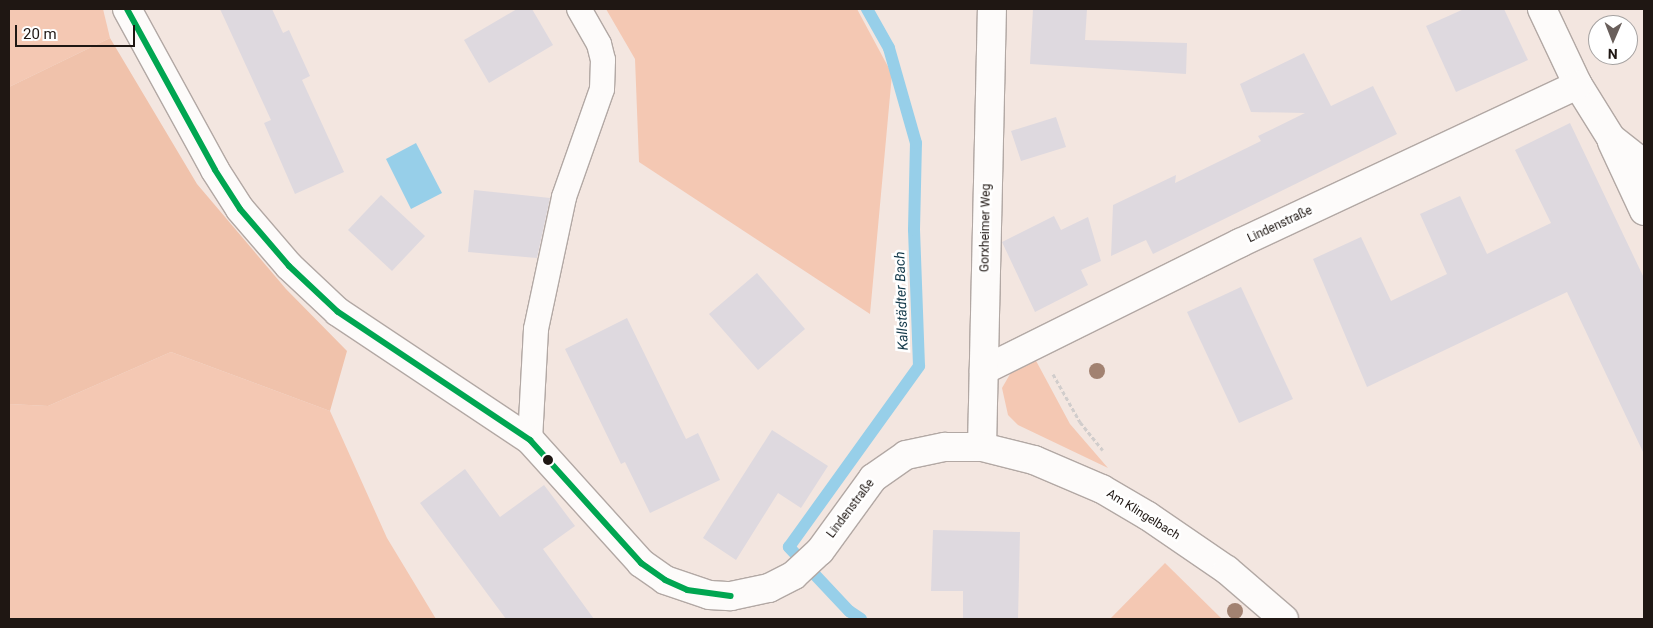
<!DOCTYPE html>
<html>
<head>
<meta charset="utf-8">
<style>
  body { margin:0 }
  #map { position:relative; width:1653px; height:628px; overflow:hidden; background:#f3e6e0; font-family:Roboto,sans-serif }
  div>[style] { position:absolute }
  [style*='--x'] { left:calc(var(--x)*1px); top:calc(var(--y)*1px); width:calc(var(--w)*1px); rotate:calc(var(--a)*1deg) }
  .green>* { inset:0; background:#f4c8b3 }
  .forest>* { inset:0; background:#f0c2ab }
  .water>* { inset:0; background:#97cfe9 }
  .stream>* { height:12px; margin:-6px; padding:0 6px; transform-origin:6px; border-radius:6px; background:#97cfe9 }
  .building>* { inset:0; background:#ded9df }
  .path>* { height:3px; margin-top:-1.5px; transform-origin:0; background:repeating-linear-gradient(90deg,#d1cdcc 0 4px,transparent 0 6.5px) }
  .roads { filter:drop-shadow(1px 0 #b2a8a4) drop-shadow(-1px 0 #b2a8a4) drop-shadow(0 1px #b2a8a4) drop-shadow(0 -1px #b2a8a4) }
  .lane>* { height:24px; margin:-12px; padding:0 12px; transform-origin:12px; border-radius:12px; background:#fdfbfa }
  .street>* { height:28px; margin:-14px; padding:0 14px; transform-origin:14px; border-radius:14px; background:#fdfbfa }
  .secondary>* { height:28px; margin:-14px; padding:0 14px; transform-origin:14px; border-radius:14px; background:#fdfbfa }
  .bus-1>* { height:6px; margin:-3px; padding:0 3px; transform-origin:3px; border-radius:3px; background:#00a651 }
  .trees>* { width:16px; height:16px; margin:-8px; border-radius:50%; background:#a28271 }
  .dots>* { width:14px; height:14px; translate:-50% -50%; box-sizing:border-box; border:2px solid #fff; border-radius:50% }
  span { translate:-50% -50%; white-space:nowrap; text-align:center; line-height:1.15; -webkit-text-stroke:5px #fff; paint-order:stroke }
  .street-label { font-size:12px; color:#1f1713 }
  .water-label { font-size:14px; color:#123849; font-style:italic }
  .frame { position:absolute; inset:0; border:10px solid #1f1713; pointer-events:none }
  .north { position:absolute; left:1588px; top:15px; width:50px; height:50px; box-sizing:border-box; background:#fff; border:1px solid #a5a2a1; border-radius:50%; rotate:181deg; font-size:14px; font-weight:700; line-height:20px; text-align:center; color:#1f1713 }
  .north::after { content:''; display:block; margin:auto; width:18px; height:22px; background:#695f5b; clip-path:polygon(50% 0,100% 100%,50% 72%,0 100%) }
  .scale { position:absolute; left:15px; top:25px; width:120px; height:22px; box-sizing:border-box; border:2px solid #1f1713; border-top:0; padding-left:6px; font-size:15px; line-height:18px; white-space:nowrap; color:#1f1713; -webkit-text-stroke:4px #fff; paint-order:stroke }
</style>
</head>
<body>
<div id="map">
  <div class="green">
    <i style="clip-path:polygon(9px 9px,103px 9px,110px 38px,9px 87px)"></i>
    <i style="clip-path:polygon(606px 9px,857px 9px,892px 74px,870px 314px,639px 162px,635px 59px)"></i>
    <i style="clip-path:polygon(171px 352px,330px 411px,387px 538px,436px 619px,9px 619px,9px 404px,48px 406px)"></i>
    <i style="clip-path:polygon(1034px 357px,1070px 424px,1108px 468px,1018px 425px,1008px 415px,1002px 388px,1013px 369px)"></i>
    <i style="clip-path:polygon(1165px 563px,1222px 619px,1110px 619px)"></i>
  </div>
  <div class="forest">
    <i style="clip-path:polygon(110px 38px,197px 184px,286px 289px,347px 351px,330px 411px,171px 352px,48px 406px,9px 404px,9px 87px)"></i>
  </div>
  <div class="water">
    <i style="clip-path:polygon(416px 143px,442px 193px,411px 209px,386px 159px)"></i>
  </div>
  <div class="stream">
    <i style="--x:861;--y:619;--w:14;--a:-146"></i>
    <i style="--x:849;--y:611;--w:88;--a:-133.2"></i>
    <i style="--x:789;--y:547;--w:223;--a:-54.3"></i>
    <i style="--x:919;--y:366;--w:136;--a:-92.1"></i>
    <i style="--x:914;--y:230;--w:87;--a:-88.7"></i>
    <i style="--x:916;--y:143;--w:99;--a:-105.9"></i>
    <i style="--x:889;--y:48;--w:45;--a:-119.4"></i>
  </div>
  <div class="building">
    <i style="clip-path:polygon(220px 9px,272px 9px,283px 33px,289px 30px,310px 76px,302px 80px,344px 172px,295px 194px,264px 123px,271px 120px)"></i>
    <i style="clip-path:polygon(517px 9px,532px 9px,553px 45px,489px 83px,464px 40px)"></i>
    <i style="clip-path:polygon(1033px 9px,1087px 9px,1085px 40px,1187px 43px,1186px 74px,1030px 64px)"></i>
    <i style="clip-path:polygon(1464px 9px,1504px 9px,1528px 60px,1456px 92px,1426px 26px)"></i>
    <i style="clip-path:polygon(1304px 53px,1331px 106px,1373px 86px,1397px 134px,1153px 254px,1146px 240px,1111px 256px,1113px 205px,1176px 175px,1175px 183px,1261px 141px,1258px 136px,1305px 113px,1251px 112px,1240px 84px)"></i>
    <i style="clip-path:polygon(1056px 117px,1066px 147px,1021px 161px,1011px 131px)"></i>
    <i style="clip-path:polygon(1570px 123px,1644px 278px,1644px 454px,1567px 292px,1367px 387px,1313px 259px,1361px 237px,1391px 301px,1447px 274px,1420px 214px,1460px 196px,1487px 254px,1551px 223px,1515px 150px)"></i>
    <i style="clip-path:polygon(474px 190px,550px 198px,537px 258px,468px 252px)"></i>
    <i style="clip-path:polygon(381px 195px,425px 236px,392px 271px,348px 230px)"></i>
    <i style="clip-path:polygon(1054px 216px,1061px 230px,1088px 217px,1101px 261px,1081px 270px,1088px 285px,1035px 312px,1002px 242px)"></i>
    <i style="clip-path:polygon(757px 273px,805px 329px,758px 370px,709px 314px)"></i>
    <i style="clip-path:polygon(1241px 287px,1293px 399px,1239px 423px,1187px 312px)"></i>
    <i style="clip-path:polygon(627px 318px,686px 439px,698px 433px,720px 480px,650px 513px,625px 462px,621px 464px,565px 349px)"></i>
    <i style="clip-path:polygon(772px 430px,828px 466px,801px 508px,778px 493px,736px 560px,703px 538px)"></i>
    <i style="clip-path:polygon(465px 469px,500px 517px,544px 485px,575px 526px,543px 549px,594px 619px,506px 619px,420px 503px)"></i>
    <i style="clip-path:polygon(933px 530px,1020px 532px,1018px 619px,963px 619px,963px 591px,931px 591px)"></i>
  </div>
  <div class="path">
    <i style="--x:1053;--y:374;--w:55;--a:60.6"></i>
    <i style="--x:1080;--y:422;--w:36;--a:51"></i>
  </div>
  <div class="roads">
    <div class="lane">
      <i style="--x:530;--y:440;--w:111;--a:-86.9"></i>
      <i style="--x:536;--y:329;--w:135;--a:-78"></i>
      <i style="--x:564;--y:197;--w:114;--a:-70.6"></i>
      <i style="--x:602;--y:89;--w:29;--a:-88"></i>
      <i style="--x:603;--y:60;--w:16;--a:-104"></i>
      <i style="--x:599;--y:44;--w:40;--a:-119.7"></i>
    </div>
    <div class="street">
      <i style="--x:1542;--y:9;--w:84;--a:64.7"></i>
      <i style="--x:1578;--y:85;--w:62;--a:58.1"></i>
      <i style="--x:1611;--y:138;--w:42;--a:38.2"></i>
      <i style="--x:1612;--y:142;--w:76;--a:65.1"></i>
      <i style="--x:984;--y:370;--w:286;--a:-26.4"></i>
      <i style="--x:1240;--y:243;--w:373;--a:-25.1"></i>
      <i style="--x:982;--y:447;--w:438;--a:-88.7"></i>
    </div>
    <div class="secondary">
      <i style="--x:127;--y:9;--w:183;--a:61.3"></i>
      <i style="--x:215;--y:170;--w:46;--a:57.3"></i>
      <i style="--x:240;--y:209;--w:75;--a:49.3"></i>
      <i style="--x:289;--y:266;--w:67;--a:43.2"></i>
      <i style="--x:338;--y:312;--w:231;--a:33.7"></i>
      <i style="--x:530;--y:440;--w:166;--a:47.9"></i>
      <i style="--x:641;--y:563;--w:29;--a:35"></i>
      <i style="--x:665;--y:580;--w:46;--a:18.8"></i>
      <i style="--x:709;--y:595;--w:22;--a:3"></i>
      <i style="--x:731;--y:596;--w:39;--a:-12"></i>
      <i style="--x:769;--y:588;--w:28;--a:-27"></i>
      <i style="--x:794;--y:575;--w:35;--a:-43"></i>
      <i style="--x:820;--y:551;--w:90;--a:-54"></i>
      <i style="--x:873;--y:478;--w:40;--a:-34.9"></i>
      <i style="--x:906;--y:455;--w:40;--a:-12"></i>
      <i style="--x:945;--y:447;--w:37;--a:0"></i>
      <i style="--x:982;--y:447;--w:54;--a:14"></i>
      <i style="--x:1034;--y:460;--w:74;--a:23.1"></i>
      <i style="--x:1102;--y:489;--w:53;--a:30.4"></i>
      <i style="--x:1148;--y:516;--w:96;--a:34.4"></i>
      <i style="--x:1227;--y:570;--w:75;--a:40.7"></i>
    </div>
  </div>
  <div class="bus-1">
    <i style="--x:127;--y:9;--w:183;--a:61.3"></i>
    <i style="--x:215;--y:170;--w:46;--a:57.3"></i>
    <i style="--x:240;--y:209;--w:75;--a:49.3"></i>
    <i style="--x:289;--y:266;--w:67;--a:43.2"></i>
    <i style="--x:338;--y:312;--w:231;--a:33.7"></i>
    <i style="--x:530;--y:440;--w:166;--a:47.9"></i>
    <i style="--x:641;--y:563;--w:29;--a:35"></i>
    <i style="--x:665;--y:580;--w:24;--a:24"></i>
    <i style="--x:687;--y:590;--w:44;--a:7.8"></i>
  </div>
  <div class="trees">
    <i style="left:1097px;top:371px"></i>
    <i style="left:1235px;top:611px"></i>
  </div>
  <div class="dots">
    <i style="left:548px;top:460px;background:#1f1713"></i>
  </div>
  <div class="street-label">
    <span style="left:1280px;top:225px;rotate:-25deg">Lindenstraße</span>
    <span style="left:986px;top:228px;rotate:-89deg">Gorxheimer Weg</span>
    <span style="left:851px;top:509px;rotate:-53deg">Lindenstraße</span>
    <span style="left:1143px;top:515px;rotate:32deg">Am Klingelbach</span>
  </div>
  <div class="water-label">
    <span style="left:901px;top:301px;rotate:-92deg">Kallstädter Bach</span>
  </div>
  <div class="frame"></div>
  <div class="north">N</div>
  <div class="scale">20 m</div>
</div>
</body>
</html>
